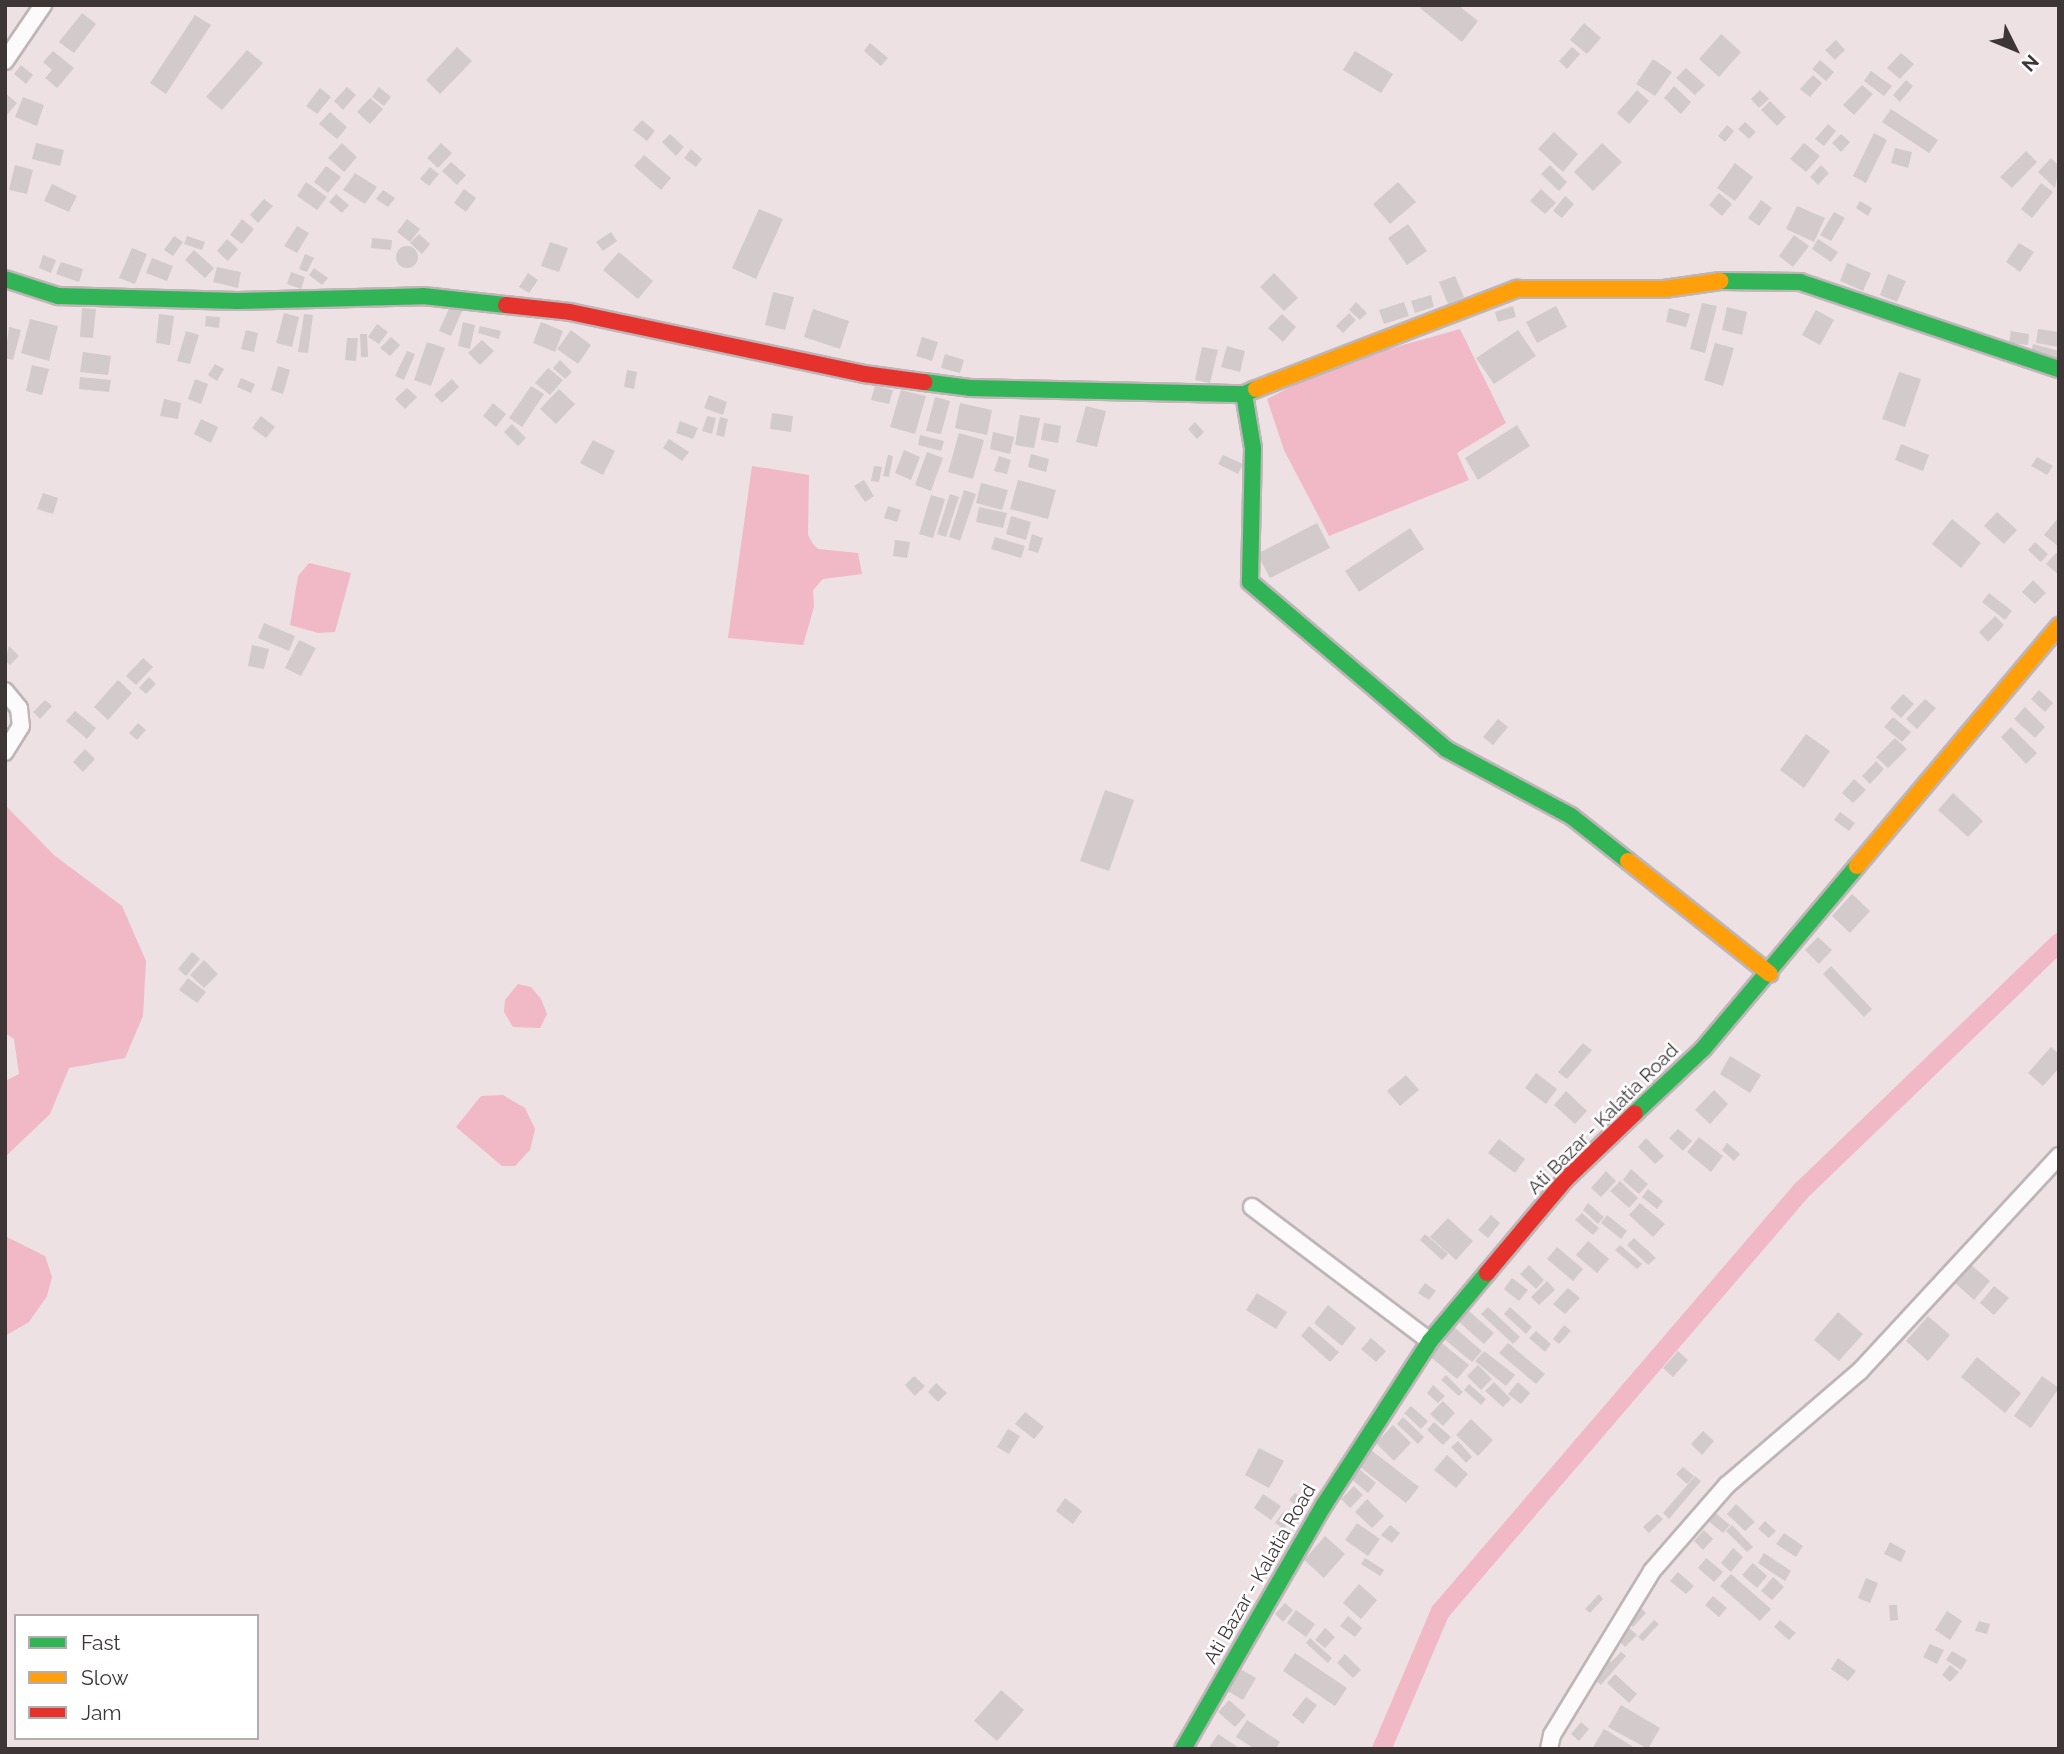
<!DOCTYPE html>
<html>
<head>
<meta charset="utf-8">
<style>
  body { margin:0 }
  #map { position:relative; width:2064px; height:1754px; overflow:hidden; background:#ede1e4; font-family:Raleway,sans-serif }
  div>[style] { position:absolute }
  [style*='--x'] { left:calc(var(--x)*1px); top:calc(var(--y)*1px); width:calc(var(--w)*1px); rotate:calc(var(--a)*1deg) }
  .water>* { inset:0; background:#f1b8c6 }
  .canal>* { height:19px; margin:-9.5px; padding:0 9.5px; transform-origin:9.5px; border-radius:9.5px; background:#f1b8c6 }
  .building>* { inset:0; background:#d3cacc }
  .round { border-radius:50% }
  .roads { filter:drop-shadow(2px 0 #beb5b7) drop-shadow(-2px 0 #beb5b7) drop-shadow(0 2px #beb5b7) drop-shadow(0 -2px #beb5b7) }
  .street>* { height:16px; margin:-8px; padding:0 8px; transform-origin:8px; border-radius:8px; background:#fcfafb }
  .fast>* { height:16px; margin:-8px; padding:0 8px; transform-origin:8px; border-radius:8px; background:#30b455 }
  .slow>* { height:16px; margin:-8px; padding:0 8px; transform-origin:8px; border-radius:8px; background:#ff9f0a }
  .jam>* { height:16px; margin:-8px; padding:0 8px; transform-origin:8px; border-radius:8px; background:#e5322d }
  span { translate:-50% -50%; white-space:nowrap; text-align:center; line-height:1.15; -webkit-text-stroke:5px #fff; paint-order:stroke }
  .street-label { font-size:19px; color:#3e3537 }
  .frame { position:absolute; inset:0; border:7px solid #3e3537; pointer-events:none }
  .legend { position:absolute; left:14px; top:1614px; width:245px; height:126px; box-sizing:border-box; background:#fff; border:2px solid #b2aeaf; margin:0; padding:9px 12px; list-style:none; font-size:21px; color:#3e3537 }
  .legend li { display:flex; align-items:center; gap:14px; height:35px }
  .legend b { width:35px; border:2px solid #b2aeaf }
  .north { position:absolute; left:1980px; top:14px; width:70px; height:70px; -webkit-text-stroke:5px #fff; paint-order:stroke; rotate:133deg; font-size:19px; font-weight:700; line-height:28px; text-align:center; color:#3e3537 }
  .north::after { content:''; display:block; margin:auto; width:24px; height:32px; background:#3e3537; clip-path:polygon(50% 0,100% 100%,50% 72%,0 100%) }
</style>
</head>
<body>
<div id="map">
  <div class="water">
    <i style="clip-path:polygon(1460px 329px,1506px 423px,1457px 453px,1469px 480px,1329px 536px,1284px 450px,1267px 399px,1335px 364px)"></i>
    <i style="clip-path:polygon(752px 466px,809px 475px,808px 535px,813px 544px,818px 549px,858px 553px,862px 574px,823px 579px,813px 590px,814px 607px,803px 645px,728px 638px)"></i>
    <i style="clip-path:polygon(309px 563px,351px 573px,335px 632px,318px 633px,290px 625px,298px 576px)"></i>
    <i style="clip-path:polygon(5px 805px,55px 856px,122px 906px,146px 961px,143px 1016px,125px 1058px,69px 1068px,50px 1114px,5px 1157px,5px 1081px,19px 1074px,14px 1039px,5px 1033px)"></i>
    <i style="clip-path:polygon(518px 984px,531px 987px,541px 999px,547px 1014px,540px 1028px,513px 1027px,504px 1012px,505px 1000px)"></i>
    <i style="clip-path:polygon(503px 1095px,525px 1108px,535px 1129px,530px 1150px,515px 1166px,502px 1166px,456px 1127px,481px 1096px)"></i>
    <i style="clip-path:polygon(5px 1236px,45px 1256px,52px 1277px,47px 1296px,29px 1322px,5px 1336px)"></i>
  </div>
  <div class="canal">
    <i style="--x:1381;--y:1749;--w:150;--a:-66.9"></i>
    <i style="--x:1440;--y:1611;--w:555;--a:-49.39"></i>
    <i style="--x:1801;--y:1190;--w:358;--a:-43.9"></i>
  </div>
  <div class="building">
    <i style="clip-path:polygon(1422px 5px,1458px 5px,1478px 21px,1462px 42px,1420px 8px)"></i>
    <i style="clip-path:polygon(82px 13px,96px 24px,74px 53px,59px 42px)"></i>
    <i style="clip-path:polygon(195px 15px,211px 25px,166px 94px,150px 83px)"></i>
    <i style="clip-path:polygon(1584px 23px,1601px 38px,1587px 54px,1570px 40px)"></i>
    <i style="clip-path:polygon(1721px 34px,1741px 52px,1719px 77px,1699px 59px)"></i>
    <i style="clip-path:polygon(1836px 40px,1845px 50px,1835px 60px,1825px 50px)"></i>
    <i style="clip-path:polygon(870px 43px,888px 58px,881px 66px,864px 51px)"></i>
    <i style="clip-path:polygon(457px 47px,472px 61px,440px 94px,426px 80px)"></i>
    <i style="clip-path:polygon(1572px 47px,1580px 54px,1567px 69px,1559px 61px)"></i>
    <i style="clip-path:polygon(247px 50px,263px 63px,222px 110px,206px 97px)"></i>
    <i style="clip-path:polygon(53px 51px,74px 68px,57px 88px,45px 78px,52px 70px,43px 62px)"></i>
    <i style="clip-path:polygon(1355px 51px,1393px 74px,1381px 93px,1343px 70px)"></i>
    <i style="clip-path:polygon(1901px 53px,1914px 64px,1900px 79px,1887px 68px)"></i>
    <i style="clip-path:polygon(1653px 59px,1672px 72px,1655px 96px,1636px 84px)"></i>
    <i style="clip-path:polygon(1820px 60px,1834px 72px,1826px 81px,1812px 69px)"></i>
    <i style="clip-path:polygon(21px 65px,33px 75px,26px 84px,14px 74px)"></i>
    <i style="clip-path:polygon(1686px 68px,1705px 85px,1695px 95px,1676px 78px)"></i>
    <i style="clip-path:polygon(1871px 71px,1892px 86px,1884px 96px,1864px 81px)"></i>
    <i style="clip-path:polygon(1813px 75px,1822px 83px,1810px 97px,1800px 89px)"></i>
    <i style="clip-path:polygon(1906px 80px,1913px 86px,1900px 102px,1893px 95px)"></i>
    <i style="clip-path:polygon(1862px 85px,1873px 94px,1854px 115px,1843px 105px)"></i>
    <i style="clip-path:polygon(1674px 86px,1691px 102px,1681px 114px,1664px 98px)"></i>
    <i style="clip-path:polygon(347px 87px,356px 95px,343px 110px,334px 101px)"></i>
    <i style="clip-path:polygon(379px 87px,391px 97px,384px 106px,372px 97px)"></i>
    <i style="clip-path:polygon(320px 88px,331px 97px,317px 114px,306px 106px)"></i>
    <i style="clip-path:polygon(1637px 90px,1649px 101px,1629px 124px,1617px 113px)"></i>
    <i style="clip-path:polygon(1760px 90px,1769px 99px,1759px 108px,1751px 99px)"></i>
    <i style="clip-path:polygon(5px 93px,17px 103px,5px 117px)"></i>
    <i style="clip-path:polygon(23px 97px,44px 105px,37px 126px,15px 117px)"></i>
    <i style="clip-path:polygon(370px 98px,383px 109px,370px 124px,357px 112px)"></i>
    <i style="clip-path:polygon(1770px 101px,1786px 117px,1777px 126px,1761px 110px)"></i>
    <i style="clip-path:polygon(1891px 109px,1938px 140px,1929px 153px,1882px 122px)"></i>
    <i style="clip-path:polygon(330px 112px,347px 127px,337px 139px,319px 124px)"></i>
    <i style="clip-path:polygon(642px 120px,655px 131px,647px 141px,633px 130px)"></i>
    <i style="clip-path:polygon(1745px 122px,1756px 132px,1749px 139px,1738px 129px)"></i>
    <i style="clip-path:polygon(1828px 124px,1836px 131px,1824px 146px,1815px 139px)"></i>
    <i style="clip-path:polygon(1727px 125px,1734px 131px,1725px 142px,1718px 136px)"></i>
    <i style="clip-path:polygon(1554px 132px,1578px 154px,1563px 172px,1538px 149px)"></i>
    <i style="clip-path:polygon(1874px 133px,1887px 140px,1866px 183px,1853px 176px)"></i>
    <i style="clip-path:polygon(670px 134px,684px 147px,676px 156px,662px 142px)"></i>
    <i style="clip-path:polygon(1841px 134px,1850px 142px,1841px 152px,1832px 143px)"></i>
    <i style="clip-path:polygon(36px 143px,64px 150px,60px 166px,32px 159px)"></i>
    <i style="clip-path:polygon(342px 143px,357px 157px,344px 172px,328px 158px)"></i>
    <i style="clip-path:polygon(441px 143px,452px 153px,438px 168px,427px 158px)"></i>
    <i style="clip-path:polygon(1602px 143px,1622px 162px,1593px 191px,1574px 172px)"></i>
    <i style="clip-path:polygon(1804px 143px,1820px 156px,1806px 172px,1790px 159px)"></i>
    <i style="clip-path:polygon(1895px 148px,1912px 152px,1908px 168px,1891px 163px)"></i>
    <i style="clip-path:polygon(691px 149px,702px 159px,696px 167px,684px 158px)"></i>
    <i style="clip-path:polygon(2026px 151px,2037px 162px,2012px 188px,2000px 177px)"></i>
    <i style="clip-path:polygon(644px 155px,671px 178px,661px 190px,634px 166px)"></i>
    <i style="clip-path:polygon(2051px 158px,2059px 166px,2055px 188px,2038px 172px)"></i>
    <i style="clip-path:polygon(451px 162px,466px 175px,457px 185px,442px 171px)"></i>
    <i style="clip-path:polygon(1735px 163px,1753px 177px,1735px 201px,1717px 188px)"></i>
    <i style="clip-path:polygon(15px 165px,33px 170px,27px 194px,9px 190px)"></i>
    <i style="clip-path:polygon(1550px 165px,1567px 182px,1559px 191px,1541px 174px)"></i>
    <i style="clip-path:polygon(1821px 165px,1829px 173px,1818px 185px,1810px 177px)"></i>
    <i style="clip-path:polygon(326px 166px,341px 177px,328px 193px,314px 182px)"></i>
    <i style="clip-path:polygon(430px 167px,439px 174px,429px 186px,420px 179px)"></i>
    <i style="clip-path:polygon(355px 173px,377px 187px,365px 204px,343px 190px)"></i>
    <i style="clip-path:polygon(306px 182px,327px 197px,317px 210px,297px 196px)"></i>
    <i style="clip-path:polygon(1398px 182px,1416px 202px,1390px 224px,1373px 204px)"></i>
    <i style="clip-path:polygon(2041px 183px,2053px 192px,2032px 218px,2021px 209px)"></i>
    <i style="clip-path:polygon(52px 184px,77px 196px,69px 212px,44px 201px)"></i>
    <i style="clip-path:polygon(464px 189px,476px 198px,466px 212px,454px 203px)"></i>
    <i style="clip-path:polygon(1541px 189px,1556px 203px,1545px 214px,1530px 201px)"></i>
    <i style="clip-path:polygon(383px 190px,395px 198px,388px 207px,376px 199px)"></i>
    <i style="clip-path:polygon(1719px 193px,1732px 204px,1722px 216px,1709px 205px)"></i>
    <i style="clip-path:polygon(336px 194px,349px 205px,342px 213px,329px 202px)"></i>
    <i style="clip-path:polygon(1565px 196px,1574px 204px,1562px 218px,1553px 211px)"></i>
    <i style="clip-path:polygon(264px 199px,273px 206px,258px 223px,250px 215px)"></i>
    <i style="clip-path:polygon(1761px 200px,1772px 208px,1759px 226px,1748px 218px)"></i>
    <i style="clip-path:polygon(1860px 201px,1872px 208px,1868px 216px,1856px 208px)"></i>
    <i style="clip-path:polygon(1797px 206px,1825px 218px,1814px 242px,1786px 229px)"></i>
    <i style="clip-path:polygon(759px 209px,783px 219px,756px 279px,732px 268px)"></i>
    <i style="clip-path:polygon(1834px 212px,1845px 218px,1831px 241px,1820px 235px)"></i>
    <i style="clip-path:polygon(242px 219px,254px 229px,242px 244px,230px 235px)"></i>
    <i style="clip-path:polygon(407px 219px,420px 229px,410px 242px,397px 232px)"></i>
    <i style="clip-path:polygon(1408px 224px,1427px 251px,1407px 265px,1388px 238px)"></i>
    <i style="clip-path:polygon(297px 226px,309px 233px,297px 253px,284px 246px)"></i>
    <i style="clip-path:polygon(611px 232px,617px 241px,603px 251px,596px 242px)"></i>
    <i style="clip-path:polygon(419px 234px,430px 244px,422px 254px,410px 243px)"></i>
    <i style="clip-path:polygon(1794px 235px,1809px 246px,1793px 267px,1779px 256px)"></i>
    <i style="clip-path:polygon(174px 236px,183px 242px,173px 256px,164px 250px)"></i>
    <i style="clip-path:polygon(187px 236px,205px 242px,202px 250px,184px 244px)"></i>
    <i style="clip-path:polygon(372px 238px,392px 240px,391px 250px,371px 248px)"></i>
    <i style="clip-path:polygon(227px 239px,238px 249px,228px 261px,217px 251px)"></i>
    <i style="clip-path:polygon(1818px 239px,1838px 252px,1831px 262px,1812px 249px)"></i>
    <i style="clip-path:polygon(550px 242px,568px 248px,559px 272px,541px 266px)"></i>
    <i style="clip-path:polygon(2019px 243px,2034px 252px,2020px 272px,2006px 262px)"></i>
    <i class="round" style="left:396px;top:246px;width:22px;height:22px"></i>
    <i style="clip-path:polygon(132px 248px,147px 254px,135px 284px,119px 278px)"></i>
    <i style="clip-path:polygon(194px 250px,214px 268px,205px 278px,185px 260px)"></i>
    <i style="clip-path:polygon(619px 252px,653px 281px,638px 299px,603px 270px)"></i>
    <i style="clip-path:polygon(305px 254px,314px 258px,307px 272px,299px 269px)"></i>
    <i style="clip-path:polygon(43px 255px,56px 260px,51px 273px,39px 268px)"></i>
    <i style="clip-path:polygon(152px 258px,173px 266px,167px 281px,146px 273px)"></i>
    <i style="clip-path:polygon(61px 262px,83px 269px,79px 282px,56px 274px)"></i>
    <i style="clip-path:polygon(1847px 263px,1871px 273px,1863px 291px,1840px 281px)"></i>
    <i style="clip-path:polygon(217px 267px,241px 272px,238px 288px,213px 282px)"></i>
    <i style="clip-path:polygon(314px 268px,328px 278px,322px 285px,309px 275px)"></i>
    <i style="clip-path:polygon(291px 272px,305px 277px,301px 289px,287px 284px)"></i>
    <i style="clip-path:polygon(528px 273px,538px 280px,529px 293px,519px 287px)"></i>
    <i style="clip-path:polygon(1274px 273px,1298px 298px,1284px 311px,1260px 287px)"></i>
    <i style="clip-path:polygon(1888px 274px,1906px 281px,1897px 302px,1880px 295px)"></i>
    <i style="clip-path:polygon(1455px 276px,1464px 297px,1448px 304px,1439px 282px)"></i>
    <i style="clip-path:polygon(773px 292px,794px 297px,785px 330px,765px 325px)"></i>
    <i style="clip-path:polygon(1431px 295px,1434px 307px,1415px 313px,1411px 301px)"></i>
    <i style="clip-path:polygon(1356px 302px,1367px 313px,1360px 320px,1349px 310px)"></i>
    <i style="clip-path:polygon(1404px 302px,1409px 316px,1384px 324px,1379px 310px)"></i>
    <i style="clip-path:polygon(1702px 303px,1717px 306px,1705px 353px,1690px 349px)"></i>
    <i style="clip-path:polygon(451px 304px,463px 309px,451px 336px,439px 331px)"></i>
    <i style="clip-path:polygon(1513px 306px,1516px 317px,1498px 322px,1495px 312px)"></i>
    <i style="clip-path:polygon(1556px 306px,1567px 327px,1537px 343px,1526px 322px)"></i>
    <i style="clip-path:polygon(1727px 307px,1747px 312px,1742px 335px,1722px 330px)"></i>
    <i style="clip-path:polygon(82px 308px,96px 309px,93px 338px,80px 337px)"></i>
    <i style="clip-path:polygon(1669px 308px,1690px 314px,1686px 327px,1666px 322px)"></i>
    <i style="clip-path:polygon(813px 309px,849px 321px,840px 349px,804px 337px)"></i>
    <i style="clip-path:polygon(1816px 310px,1834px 320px,1820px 345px,1802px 335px)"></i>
    <i style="clip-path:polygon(284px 313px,299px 317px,292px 347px,276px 343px)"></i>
    <i style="clip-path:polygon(1349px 313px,1356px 320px,1343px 333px,1336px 326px)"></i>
    <i style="clip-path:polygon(159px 314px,174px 316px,170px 345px,156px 343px)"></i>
    <i style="clip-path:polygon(304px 314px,313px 315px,308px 353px,298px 352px)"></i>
    <i style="clip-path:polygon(1282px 314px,1296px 327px,1283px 342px,1268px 328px)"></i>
    <i style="clip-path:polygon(206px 316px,220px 317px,219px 328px,205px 326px)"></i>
    <i style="clip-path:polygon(30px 319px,58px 326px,49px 361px,21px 353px)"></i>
    <i style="clip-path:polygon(463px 322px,475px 325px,470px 349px,458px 346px)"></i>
    <i style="clip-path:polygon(541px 322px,563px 331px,555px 352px,533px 343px)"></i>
    <i style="clip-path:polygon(377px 324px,388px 332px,379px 344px,368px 337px)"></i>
    <i style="clip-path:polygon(480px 326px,501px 331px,499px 339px,478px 333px)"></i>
    <i style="clip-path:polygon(9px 327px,21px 330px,13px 360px,5px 358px)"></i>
    <i style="clip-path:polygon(2038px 329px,2059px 332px,2059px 347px,2036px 343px)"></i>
    <i style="clip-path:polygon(246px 330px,258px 333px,254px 352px,241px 349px)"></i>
    <i style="clip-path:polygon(571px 330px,591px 345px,578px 364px,557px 349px)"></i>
    <i style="clip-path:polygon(1518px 330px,1536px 356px,1494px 384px,1476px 358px)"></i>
    <i style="clip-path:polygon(186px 331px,199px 335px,190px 364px,177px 361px)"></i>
    <i style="clip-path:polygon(2011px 331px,2029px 334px,2028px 345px,2009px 343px)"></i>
    <i style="clip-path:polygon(360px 334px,367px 334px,368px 357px,361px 357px)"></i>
    <i style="clip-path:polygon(391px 337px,400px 345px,390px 356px,380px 348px)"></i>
    <i style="clip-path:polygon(922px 337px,938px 342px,932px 361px,916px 356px)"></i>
    <i style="clip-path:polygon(347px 338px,358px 338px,356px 361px,345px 360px)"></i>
    <i style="clip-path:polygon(482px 340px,494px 351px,480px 365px,468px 353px)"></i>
    <i style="clip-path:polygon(427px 342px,445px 348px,431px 386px,414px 380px)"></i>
    <i style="clip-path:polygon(1715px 343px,1734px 348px,1723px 386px,1704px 380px)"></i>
    <i style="clip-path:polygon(2033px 344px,2059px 351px,2056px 364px,2029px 358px)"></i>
    <i style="clip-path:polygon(1227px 346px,1245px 351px,1240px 372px,1221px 367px)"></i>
    <i style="clip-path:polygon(1202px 347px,1218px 350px,1210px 383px,1195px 380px)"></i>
    <i style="clip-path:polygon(407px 351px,415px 354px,404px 380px,395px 376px)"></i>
    <i style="clip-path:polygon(83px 352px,111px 356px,108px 375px,80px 372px)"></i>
    <i style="clip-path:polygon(945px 354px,964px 360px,960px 373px,941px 368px)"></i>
    <i style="clip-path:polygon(560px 360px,572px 372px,565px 379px,553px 368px)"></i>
    <i style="clip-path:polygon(215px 364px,224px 369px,217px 381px,208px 375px)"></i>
    <i style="clip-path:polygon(32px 365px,49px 369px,42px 395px,26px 391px)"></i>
    <i style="clip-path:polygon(278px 366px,290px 370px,283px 394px,271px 390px)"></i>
    <i style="clip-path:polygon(548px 368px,563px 380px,550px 395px,535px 383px)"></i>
    <i style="clip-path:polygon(627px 370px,637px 372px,634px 389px,624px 387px)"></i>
    <i style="clip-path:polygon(1899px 372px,1921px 379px,1905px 427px,1882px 419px)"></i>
    <i style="clip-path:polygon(80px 377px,111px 380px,109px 392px,79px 389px)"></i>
    <i style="clip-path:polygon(241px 378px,255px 384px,251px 393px,237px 387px)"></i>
    <i style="clip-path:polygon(195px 379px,208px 384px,201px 404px,188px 399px)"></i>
    <i style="clip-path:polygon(452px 379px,459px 387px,442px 403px,434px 395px)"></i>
    <i style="clip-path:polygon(531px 386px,544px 394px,522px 427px,509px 418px)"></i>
    <i style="clip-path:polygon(875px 386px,893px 390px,889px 404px,871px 400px)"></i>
    <i style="clip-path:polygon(407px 388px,417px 397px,405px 409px,395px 399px)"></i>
    <i style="clip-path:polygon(559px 389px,575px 404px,556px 424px,540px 409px)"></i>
    <i style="clip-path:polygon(901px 390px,926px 396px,915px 434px,890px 427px)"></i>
    <i style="clip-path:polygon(709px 395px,727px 402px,723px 415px,704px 408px)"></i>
    <i style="clip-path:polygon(935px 397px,950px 401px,941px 434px,926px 431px)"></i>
    <i style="clip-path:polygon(164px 399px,181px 403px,178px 419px,160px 416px)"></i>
    <i style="clip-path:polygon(493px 403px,506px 414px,496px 427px,483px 416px)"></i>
    <i style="clip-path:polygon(960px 403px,992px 410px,987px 435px,955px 428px)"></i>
    <i style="clip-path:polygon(1086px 406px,1106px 411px,1097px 447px,1076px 442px)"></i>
    <i style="clip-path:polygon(772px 413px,793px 416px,791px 432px,770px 429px)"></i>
    <i style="clip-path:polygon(1020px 415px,1040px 418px,1034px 448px,1015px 445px)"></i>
    <i style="clip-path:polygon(261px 416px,275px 427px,266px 438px,252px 428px)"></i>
    <i style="clip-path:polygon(707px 416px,716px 418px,712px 434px,702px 431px)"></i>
    <i style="clip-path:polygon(720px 417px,728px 419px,724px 437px,716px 435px)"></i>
    <i style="clip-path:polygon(201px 419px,218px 427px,211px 443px,194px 434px)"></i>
    <i style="clip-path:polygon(680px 421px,698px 428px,693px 439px,676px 433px)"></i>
    <i style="clip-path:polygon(1195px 422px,1204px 432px,1197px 439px,1188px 429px)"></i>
    <i style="clip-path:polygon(1044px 423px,1061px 426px,1058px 443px,1041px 440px)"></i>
    <i style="clip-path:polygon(512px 424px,526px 438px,518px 446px,504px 432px)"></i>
    <i style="clip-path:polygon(1517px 425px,1530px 446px,1478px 480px,1465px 458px)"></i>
    <i style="clip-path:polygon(993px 432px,1014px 437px,1010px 454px,990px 449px)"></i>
    <i style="clip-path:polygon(959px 433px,984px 440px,973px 479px,948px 472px)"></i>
    <i style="clip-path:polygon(920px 435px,944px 441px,941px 451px,918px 445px)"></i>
    <i style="clip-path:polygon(669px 439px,689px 452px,682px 461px,663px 448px)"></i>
    <i style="clip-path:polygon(593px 440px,615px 451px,603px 475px,580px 463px)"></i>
    <i style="clip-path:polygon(1901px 444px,1929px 455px,1923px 471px,1895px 460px)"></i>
    <i style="clip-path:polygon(904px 450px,920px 457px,911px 480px,895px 473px)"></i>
    <i style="clip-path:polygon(927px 452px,943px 458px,931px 491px,915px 485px)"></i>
    <i style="clip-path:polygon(1031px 454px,1049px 459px,1046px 472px,1028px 467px)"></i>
    <i style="clip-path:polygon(888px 455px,893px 456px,889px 477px,883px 476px)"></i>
    <i style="clip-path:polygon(1223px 455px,1243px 464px,1238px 474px,1218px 464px)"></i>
    <i style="clip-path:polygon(999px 456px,1011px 460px,1007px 474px,994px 471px)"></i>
    <i style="clip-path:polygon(2037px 457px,2053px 466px,2047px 475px,2031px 466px)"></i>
    <i style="clip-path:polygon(874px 466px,882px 467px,879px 482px,871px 481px)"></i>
    <i style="clip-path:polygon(864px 480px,874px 496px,865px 502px,854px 486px)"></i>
    <i style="clip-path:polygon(1018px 480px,1056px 490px,1048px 519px,1010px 509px)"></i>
    <i style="clip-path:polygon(981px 483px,1008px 490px,1002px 510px,976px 503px)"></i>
    <i style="clip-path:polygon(964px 490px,976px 494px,960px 541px,949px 537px)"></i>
    <i style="clip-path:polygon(43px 493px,58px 498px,53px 514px,37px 509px)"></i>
    <i style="clip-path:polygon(950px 494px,959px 497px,946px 537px,937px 534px)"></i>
    <i style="clip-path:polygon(931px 495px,945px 499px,933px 538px,919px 534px)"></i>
    <i style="clip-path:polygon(888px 506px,901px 510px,897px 522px,884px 518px)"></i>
    <i style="clip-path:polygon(979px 507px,1007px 513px,1003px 528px,976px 522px)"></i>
    <i style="clip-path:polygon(1997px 512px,2017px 530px,2004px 544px,1984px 526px)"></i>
    <i style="clip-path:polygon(1011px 516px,1031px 522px,1026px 540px,1006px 534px)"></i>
    <i style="clip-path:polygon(2059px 517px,2059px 547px,2044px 535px)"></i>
    <i style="clip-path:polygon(1952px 519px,1981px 543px,1961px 568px,1932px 544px)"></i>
    <i style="clip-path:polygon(1317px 523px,1330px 548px,1270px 578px,1257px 554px)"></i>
    <i style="clip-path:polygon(1410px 528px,1424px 549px,1359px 592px,1345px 571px)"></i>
    <i style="clip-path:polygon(1032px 534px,1043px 538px,1038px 553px,1028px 550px)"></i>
    <i style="clip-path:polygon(995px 537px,1025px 546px,1021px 558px,991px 549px)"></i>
    <i style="clip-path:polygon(895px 540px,910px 542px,907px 558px,893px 556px)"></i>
    <i style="clip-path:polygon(2035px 542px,2048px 554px,2041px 562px,2028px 550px)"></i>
    <i style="clip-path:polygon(2056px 553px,2059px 555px,2059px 575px,2046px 564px)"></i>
    <i style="clip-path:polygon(2033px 580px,2046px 593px,2035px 604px,2022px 592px)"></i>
    <i style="clip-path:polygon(1989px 593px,2012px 611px,2005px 620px,1982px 602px)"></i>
    <i style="clip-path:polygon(1995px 616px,2004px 625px,1988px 642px,1979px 632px)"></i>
    <i style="clip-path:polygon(264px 623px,295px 636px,289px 651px,258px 638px)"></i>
    <i style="clip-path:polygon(299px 640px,316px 648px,301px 676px,285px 668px)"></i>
    <i style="clip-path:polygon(252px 645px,269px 649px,264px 669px,248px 666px)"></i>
    <i style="clip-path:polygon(9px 646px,19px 656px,10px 665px,5px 661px)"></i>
    <i style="clip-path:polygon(143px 658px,153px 667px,136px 685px,126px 676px)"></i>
    <i style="clip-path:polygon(149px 677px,156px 684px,146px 694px,139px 688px)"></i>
    <i style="clip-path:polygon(118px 680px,132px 693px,108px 720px,94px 707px)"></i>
    <i style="clip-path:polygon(2039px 690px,2053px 703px,2045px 712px,2031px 699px)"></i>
    <i style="clip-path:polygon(1903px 694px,1914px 704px,1901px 718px,1890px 708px)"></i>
    <i style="clip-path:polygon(1925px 699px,1936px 708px,1917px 729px,1906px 719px)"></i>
    <i style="clip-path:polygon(45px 700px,52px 706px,40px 719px,33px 712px)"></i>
    <i style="clip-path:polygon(2025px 707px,2045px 727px,2035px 738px,2014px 719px)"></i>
    <i style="clip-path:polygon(75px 711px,96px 728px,87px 739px,66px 721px)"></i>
    <i style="clip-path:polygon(1893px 717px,1911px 732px,1902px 742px,1884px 727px)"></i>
    <i style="clip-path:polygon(1498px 719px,1508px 727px,1493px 745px,1483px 737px)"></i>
    <i style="clip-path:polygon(138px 723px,146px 730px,137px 740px,129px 733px)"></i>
    <i style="clip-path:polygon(2011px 727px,2037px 753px,2026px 764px,2001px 737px)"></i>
    <i style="clip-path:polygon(1806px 734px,1830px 751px,1804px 788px,1780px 770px)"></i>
    <i style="clip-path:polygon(1895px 738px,1907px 749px,1888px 768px,1876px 757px)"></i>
    <i style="clip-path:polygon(85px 749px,95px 759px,83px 772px,73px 762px)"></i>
    <i style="clip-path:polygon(1876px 761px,1884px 769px,1870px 784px,1862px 776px)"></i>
    <i style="clip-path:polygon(1854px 779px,1866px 790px,1853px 803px,1842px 793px)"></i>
    <i style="clip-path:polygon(1105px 790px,1134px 800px,1109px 871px,1080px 861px)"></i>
    <i style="clip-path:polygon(1953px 793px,1983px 821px,1968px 837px,1938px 810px)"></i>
    <i style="clip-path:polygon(1840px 812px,1855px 823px,1849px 831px,1834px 820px)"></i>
    <i style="clip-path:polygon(1852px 894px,1870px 911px,1850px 933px,1832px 916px)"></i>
    <i style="clip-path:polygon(1818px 937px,1832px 950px,1819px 964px,1805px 950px)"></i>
    <i style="clip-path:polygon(192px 952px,200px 959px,186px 976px,178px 969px)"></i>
    <i style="clip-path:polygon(204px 960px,218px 974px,204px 988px,190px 975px)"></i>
    <i style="clip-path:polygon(1831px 966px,1872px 1009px,1864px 1017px,1823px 974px)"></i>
    <i style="clip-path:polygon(188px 978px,206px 992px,197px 1003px,179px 990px)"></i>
    <i style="clip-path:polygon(1583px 1043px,1592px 1050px,1567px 1079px,1558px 1072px)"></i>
    <i style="clip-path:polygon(2051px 1047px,2059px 1054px,2059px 1068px,2043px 1086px,2028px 1073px)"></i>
    <i style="clip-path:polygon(1730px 1056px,1761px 1075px,1750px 1093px,1720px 1074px)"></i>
    <i style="clip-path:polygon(1536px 1073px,1557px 1089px,1546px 1104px,1525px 1088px)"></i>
    <i style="clip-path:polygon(1406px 1075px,1419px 1090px,1400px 1106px,1387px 1091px)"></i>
    <i style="clip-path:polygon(1714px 1090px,1728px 1104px,1710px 1124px,1695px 1110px)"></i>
    <i style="clip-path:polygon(1566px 1091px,1587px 1111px,1575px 1124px,1554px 1105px)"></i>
    <i style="clip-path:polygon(1678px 1129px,1692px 1141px,1683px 1151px,1669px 1138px)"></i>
    <i style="clip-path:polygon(1699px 1137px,1723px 1156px,1711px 1172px,1687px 1152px)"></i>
    <i style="clip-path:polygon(1646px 1138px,1664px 1156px,1655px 1164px,1638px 1147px)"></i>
    <i style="clip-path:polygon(1499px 1139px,1525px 1159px,1515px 1173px,1488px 1153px)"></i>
    <i style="clip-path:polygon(1727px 1143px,1740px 1154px,1734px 1161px,1722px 1150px)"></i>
    <i style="clip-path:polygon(1631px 1169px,1648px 1184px,1639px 1194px,1623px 1180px)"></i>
    <i style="clip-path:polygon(1606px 1171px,1616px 1181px,1601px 1197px,1591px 1188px)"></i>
    <i style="clip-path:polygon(1620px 1181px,1638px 1198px,1629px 1208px,1610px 1191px)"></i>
    <i style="clip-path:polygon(1648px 1189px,1663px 1201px,1657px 1209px,1642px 1197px)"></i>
    <i style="clip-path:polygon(1588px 1203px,1604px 1217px,1598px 1224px,1583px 1210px)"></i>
    <i style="clip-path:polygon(1640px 1203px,1665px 1224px,1653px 1237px,1629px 1215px)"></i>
    <i style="clip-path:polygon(1582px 1213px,1599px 1228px,1593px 1235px,1575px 1220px)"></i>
    <i style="clip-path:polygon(1491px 1215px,1500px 1223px,1488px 1238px,1478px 1230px)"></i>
    <i style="clip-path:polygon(1607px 1215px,1627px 1231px,1621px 1239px,1601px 1223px)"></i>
    <i style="clip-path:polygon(1448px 1218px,1473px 1241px,1456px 1260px,1430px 1237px)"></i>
    <i style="clip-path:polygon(1425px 1234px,1448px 1254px,1442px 1260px,1420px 1240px)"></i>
    <i style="clip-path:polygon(1634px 1238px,1656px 1258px,1648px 1265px,1627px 1245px)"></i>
    <i style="clip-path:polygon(1588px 1241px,1609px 1259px,1597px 1273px,1576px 1255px)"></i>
    <i style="clip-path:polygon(1620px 1245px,1642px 1264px,1637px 1269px,1615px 1250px)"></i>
    <i style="clip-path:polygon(1557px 1247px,1583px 1269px,1573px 1281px,1547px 1259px)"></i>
    <i style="clip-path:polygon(1529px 1265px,1544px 1280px,1536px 1289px,1520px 1274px)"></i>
    <i style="clip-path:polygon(1971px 1265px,1990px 1281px,1974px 1300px,1955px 1283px)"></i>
    <i style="clip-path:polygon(1512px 1278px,1528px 1290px,1519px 1301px,1504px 1289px)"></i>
    <i style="clip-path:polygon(1547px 1281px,1555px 1290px,1539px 1305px,1531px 1297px)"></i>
    <i style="clip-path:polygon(1425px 1283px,1436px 1291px,1429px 1300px,1418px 1293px)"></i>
    <i style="clip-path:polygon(1994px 1286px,2009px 1298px,1994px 1315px,1980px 1303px)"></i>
    <i style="clip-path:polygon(1568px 1288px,1580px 1298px,1565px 1314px,1553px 1304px)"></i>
    <i style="clip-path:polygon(1257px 1293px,1287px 1312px,1276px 1329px,1246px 1310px)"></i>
    <i style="clip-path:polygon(1328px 1305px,1356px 1328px,1342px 1346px,1314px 1323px)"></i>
    <i style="clip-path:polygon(1488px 1307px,1520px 1337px,1513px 1344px,1481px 1314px)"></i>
    <i style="clip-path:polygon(1510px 1307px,1532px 1327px,1526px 1334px,1504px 1314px)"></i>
    <i style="clip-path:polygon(1469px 1311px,1494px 1333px,1484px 1344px,1459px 1322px)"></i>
    <i style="clip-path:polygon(1838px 1312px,1863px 1334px,1839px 1361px,1814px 1340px)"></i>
    <i style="clip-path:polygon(1928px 1316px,1950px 1335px,1928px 1361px,1906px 1341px)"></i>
    <i style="clip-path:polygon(1448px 1322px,1482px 1351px,1472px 1362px,1438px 1334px)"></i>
    <i style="clip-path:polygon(1564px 1325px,1571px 1331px,1559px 1344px,1553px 1339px)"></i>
    <i style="clip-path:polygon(1309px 1326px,1339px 1352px,1330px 1362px,1301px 1336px)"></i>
    <i style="clip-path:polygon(1536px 1331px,1551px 1344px,1545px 1352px,1529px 1338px)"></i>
    <i style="clip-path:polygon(1371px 1338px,1386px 1351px,1376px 1362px,1361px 1349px)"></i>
    <i style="clip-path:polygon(1438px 1340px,1469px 1365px,1457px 1379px,1427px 1354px)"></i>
    <i style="clip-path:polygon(1508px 1343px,1545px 1374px,1536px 1384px,1499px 1353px)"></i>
    <i style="clip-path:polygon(1484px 1351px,1515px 1375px,1506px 1386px,1475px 1361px)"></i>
    <i style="clip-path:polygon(1678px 1351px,1688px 1360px,1673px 1377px,1663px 1368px)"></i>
    <i style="clip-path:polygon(1977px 1357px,2021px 1393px,2005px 1413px,1961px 1377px)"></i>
    <i style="clip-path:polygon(1478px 1365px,1492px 1379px,1481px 1390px,1467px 1376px)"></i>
    <i style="clip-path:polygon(1446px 1375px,1463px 1392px,1459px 1396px,1441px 1380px)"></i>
    <i style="clip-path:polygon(914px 1376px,925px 1386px,915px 1396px,905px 1385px)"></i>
    <i style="clip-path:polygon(2042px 1376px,2059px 1388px,2031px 1428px,2014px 1416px)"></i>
    <i style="clip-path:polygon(1494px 1382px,1511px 1399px,1503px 1407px,1485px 1391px)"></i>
    <i style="clip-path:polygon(1518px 1382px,1530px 1393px,1521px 1404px,1508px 1394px)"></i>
    <i style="clip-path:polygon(936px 1383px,947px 1393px,938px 1402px,928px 1392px)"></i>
    <i style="clip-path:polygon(1469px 1384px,1486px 1399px,1481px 1405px,1464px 1390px)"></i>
    <i style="clip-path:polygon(1433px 1385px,1445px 1396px,1438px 1403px,1427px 1393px)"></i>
    <i style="clip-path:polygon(1443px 1401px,1455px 1413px,1443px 1426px,1430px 1414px)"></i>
    <i style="clip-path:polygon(1411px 1406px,1428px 1421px,1421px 1429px,1404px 1413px)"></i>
    <i style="clip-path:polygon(1025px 1412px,1044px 1427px,1034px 1439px,1015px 1424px)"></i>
    <i style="clip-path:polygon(1403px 1417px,1424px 1437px,1418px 1444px,1397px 1424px)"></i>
    <i style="clip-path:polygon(1471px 1419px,1493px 1440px,1478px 1456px,1456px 1435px)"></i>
    <i style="clip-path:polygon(1434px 1422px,1451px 1437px,1443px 1445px,1427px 1430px)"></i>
    <i style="clip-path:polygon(1393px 1425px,1411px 1443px,1394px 1461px,1376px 1443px)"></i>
    <i style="clip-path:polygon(1008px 1429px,1020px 1436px,1009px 1454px,997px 1447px)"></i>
    <i style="clip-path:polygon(1703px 1431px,1714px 1441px,1702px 1455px,1691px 1444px)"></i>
    <i style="clip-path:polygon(1458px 1441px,1472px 1457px,1466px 1463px,1451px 1447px)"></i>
    <i style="clip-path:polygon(1367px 1447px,1419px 1487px,1406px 1503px,1355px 1463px)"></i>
    <i style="clip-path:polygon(1259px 1448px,1284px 1461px,1269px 1488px,1245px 1475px)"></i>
    <i style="clip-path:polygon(1447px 1455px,1468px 1474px,1456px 1488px,1434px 1470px)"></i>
    <i style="clip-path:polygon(1683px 1467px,1694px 1476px,1687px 1484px,1676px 1474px)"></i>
    <i style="clip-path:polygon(1358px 1468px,1376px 1483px,1368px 1493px,1350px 1478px)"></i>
    <i style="clip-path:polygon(1695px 1476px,1701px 1481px,1669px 1519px,1663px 1513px)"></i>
    <i style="clip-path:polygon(1354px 1486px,1363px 1495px,1350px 1508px,1341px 1499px)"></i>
    <i style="clip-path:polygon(1295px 1493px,1306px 1501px,1300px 1509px,1289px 1500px)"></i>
    <i style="clip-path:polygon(1263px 1494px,1281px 1506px,1271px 1520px,1254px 1508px)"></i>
    <i style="clip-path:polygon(1065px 1498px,1082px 1511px,1073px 1524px,1056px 1511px)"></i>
    <i style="clip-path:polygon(1367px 1499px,1384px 1516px,1372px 1528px,1355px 1512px)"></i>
    <i style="clip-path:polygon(1736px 1504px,1755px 1522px,1745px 1531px,1727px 1514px)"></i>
    <i style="clip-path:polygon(1713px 1511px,1730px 1525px,1723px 1533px,1706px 1519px)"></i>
    <i style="clip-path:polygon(1283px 1512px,1292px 1518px,1284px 1529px,1275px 1523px)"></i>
    <i style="clip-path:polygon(1657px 1514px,1663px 1519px,1649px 1533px,1643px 1527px)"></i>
    <i style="clip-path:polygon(1765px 1521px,1776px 1531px,1769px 1538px,1758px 1529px)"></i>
    <i style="clip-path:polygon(1357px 1523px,1380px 1539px,1368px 1556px,1345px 1540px)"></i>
    <i style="clip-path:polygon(1390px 1525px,1400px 1533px,1392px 1543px,1381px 1535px)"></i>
    <i style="clip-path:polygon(1732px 1525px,1753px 1547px,1747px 1552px,1726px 1531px)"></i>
    <i style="clip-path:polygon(1704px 1530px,1713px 1539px,1703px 1550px,1694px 1541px)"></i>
    <i style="clip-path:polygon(1784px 1533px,1803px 1546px,1796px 1557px,1776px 1544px)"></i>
    <i style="clip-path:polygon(1325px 1536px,1345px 1554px,1324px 1578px,1304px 1560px)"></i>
    <i style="clip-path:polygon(1890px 1542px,1906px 1551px,1901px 1562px,1884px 1554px)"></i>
    <i style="clip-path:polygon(1733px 1548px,1743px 1557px,1731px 1572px,1721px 1563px)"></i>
    <i style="clip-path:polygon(1764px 1553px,1791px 1571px,1785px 1581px,1758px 1563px)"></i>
    <i style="clip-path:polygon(1365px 1558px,1384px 1570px,1380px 1576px,1361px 1564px)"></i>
    <i style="clip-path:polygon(1706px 1558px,1723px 1572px,1714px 1582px,1698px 1568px)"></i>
    <i style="clip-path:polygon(1753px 1563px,1767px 1576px,1757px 1588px,1742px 1575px)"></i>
    <i style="clip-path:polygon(1678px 1572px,1694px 1586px,1686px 1594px,1670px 1581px)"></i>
    <i style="clip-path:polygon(1731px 1574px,1771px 1609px,1760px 1621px,1720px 1586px)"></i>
    <i style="clip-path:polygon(1773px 1577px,1784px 1587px,1772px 1600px,1761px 1591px)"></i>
    <i style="clip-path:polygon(1866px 1578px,1878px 1583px,1870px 1603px,1858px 1598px)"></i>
    <i style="clip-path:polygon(1359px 1584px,1377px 1600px,1361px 1619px,1343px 1603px)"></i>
    <i style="clip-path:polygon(1599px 1594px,1603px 1599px,1590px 1613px,1585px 1609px)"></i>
    <i style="clip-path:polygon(1713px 1596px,1727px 1608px,1719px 1617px,1705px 1605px)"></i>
    <i style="clip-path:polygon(1285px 1603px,1293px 1610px,1283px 1622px,1275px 1614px)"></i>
    <i style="clip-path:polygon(1638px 1605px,1646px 1613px,1633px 1627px,1624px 1619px)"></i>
    <i style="clip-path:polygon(1889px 1605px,1897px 1605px,1898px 1620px,1890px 1621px)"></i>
    <i style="clip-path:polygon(1296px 1610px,1315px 1624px,1306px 1637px,1287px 1623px)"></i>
    <i style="clip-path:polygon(1947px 1611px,1962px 1621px,1950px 1640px,1935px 1630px)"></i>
    <i style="clip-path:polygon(1348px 1616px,1362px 1628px,1355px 1637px,1340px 1626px)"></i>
    <i style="clip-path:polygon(1654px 1620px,1659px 1624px,1643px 1641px,1638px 1637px)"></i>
    <i style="clip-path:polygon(1780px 1620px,1796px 1633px,1789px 1640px,1774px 1627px)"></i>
    <i style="clip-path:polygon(1979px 1621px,1990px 1624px,1987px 1634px,1975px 1631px)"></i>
    <i style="clip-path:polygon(1625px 1624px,1637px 1635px,1625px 1647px,1614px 1636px)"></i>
    <i style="clip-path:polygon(1325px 1628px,1335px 1637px,1325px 1648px,1315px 1640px)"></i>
    <i style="clip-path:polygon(1310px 1638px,1332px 1658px,1328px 1663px,1306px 1643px)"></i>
    <i style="clip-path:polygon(1930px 1644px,1944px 1650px,1937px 1664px,1923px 1657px)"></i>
    <i style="clip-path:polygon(1952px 1651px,1967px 1660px,1961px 1670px,1946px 1660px)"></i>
    <i style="clip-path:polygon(1621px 1652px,1626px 1656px,1601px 1685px,1590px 1675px,1607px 1657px,1611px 1662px)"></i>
    <i style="clip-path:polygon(1295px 1653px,1347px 1688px,1335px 1706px,1283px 1671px)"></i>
    <i style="clip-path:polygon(1345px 1654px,1361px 1670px,1353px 1678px,1337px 1663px)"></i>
    <i style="clip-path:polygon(1838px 1658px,1856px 1671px,1848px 1681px,1831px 1669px)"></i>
    <i style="clip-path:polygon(1950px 1665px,1959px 1672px,1950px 1682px,1942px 1675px)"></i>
    <i style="clip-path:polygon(1237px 1667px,1256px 1678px,1243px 1700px,1224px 1689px)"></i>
    <i style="clip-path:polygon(1615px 1674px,1637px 1694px,1629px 1703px,1607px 1683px)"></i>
    <i style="clip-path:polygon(1001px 1690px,1024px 1710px,997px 1741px,974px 1721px)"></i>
    <i style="clip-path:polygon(1306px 1697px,1317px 1705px,1303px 1724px,1292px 1715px)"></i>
    <i style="clip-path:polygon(1229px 1700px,1246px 1715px,1235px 1727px,1218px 1712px)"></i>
    <i style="clip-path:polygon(1621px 1705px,1660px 1728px,1648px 1749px,1608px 1727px)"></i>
    <i style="clip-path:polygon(1247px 1720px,1280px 1742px,1275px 1749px,1255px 1749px,1236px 1737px)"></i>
    <i style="clip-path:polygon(1581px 1722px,1589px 1729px,1579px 1741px,1571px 1734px)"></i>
    <i style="clip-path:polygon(1604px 1729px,1632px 1746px,1630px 1749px,1592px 1749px)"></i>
    <i style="clip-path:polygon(1218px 1734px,1241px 1749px,1208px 1749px)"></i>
  </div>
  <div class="roads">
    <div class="street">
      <i style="--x:5;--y:61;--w:68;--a:-55.8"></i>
      <i style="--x:5;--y:691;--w:22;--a:51"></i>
      <i style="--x:19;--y:708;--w:18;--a:84"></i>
      <i style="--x:21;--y:726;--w:31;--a:122"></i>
      <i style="--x:1252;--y:1207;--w:223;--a:37"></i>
      <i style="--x:1549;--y:1749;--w:14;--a:-78"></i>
      <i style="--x:1552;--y:1735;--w:192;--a:-58.6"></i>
      <i style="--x:1652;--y:1571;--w:114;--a:-48.9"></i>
      <i style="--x:1727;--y:1485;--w:175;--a:-40.6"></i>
      <i style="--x:1860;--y:1371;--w:293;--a:-47.2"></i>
    </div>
    <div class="fast">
      <i style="--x:5;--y:279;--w:56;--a:17.8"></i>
      <i style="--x:58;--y:296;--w:180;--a:1.6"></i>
      <i style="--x:238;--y:301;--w:185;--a:-1.5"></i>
      <i style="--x:423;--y:296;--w:83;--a:6.2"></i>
      <i style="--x:1720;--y:281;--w:80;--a:0.7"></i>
      <i style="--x:1800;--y:282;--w:273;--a:18.6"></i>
      <i style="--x:924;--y:382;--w:46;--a:7.4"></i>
      <i style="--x:970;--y:388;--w:274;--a:1.3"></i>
      <i style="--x:1244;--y:394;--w:13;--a:-23"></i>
      <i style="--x:1244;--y:394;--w:55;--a:80.5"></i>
      <i style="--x:1253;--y:448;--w:134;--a:91.3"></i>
      <i style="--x:1250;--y:582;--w:257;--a:40.4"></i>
      <i style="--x:1446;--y:749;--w:142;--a:28.2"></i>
      <i style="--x:1571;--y:816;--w:73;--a:38.3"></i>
      <i style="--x:1635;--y:1113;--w:93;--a:-43.3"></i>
      <i style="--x:1703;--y:1049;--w:239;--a:-49.9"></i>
      <i style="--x:1183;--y:1749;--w:282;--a:-60"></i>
      <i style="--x:1324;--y:1505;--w:195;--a:-57.1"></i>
      <i style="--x:1430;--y:1341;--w:89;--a:-50"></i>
    </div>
    <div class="slow">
      <i style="--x:1256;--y:389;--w:280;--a:-21"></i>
      <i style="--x:1517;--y:289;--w:147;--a:0"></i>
      <i style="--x:1664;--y:289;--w:57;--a:-8.1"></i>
      <i style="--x:1628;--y:861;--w:181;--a:38.5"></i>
      <i style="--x:1857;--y:866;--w:314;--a:-49.9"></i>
    </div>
    <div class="jam">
      <i style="--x:506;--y:305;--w:64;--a:6.2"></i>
      <i style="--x:570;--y:312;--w:300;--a:11.9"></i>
      <i style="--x:864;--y:374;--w:61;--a:7.6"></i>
      <i style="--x:1487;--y:1273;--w:123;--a:-50"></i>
      <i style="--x:1566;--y:1179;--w:95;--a:-43.7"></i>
    </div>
  </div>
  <div class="street-label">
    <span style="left:1603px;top:1119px;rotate:-45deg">Ati Bazar - Kalatia Road</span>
    <span style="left:1260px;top:1574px;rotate:-60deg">Ati Bazar - Kalatia Road</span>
  </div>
  <div class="frame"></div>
  <ul class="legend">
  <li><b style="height:9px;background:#30b455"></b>Fast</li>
  <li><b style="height:9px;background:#ff9f0a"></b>Slow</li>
  <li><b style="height:9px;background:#e5322d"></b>Jam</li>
  </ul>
  <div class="north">N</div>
</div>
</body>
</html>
